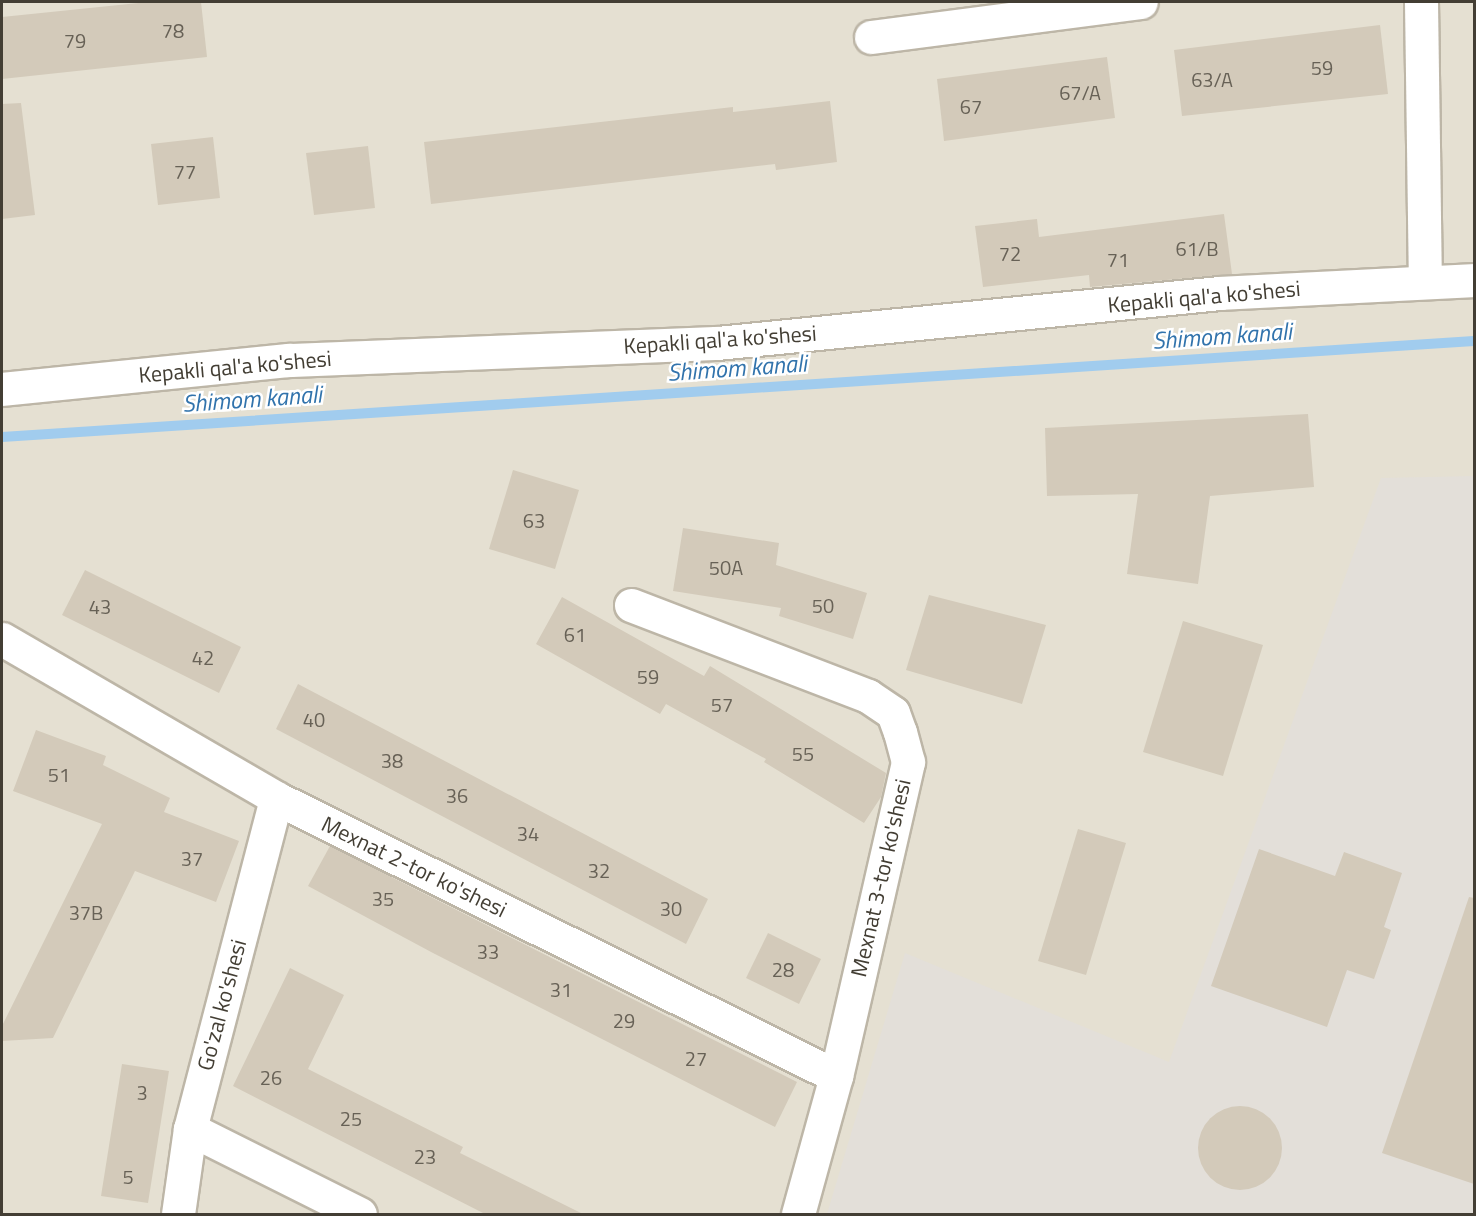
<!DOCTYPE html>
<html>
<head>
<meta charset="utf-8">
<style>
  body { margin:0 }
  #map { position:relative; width:1476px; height:1216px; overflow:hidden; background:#f2eee4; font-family:"Titillium Web",sans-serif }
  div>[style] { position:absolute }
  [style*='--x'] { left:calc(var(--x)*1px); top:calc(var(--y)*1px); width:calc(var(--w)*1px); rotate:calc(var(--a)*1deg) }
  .residential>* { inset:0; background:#e5e0d2 }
  .industrial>* { inset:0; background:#e3dfd9 }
  .stream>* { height:10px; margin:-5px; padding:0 5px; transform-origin:5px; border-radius:5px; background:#a1ccee }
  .building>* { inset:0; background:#d3caba }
  .round { border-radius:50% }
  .roads { filter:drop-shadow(2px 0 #bdb6a7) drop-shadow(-2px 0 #bdb6a7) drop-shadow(0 2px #bdb6a7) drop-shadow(0 -2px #bdb6a7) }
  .street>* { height:33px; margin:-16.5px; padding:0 16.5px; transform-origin:16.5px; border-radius:16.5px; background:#fff }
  span { translate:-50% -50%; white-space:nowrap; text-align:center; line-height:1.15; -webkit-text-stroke:5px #fff; paint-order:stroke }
  .number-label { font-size:20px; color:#676156 }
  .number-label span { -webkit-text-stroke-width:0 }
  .street-label { font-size:22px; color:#433e34 }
  .water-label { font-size:24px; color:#3173ac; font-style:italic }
  .frame { position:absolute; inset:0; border:3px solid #433e34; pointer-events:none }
</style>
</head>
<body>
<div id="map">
  <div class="residential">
    <i style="clip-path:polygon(2px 2px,1474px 2px,1474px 1214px,2px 1214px)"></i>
  </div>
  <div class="industrial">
    <i style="clip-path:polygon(1474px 476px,1474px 1214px,827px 1214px,905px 953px,1169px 1062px,1381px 478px)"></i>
  </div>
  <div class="stream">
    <i style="--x:2;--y:437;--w:1475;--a:-3.73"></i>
  </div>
  <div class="building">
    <i style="clip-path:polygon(148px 2px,201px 2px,207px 57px,2px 79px,2px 17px)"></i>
    <i style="clip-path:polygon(1380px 25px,1388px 94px,1182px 116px,1174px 50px)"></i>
    <i style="clip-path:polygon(1107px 57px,1115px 118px,944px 141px,937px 79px)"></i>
    <i style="clip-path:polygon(830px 101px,837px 162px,776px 170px,775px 164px,431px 204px,424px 142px,733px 107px,733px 112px)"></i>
    <i style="clip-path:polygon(21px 103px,35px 215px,2px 219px,2px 104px)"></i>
    <i style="clip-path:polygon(213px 137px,220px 198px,158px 205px,151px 144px)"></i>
    <i style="clip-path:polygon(368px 146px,375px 208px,314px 215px,306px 153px)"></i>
    <i style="clip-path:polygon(1224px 214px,1232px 274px,1090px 287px,1089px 275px,983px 287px,975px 226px,1037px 219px,1039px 237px)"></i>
    <i style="clip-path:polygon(1308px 414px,1314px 487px,1210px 496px,1198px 584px,1127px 574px,1138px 494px,1047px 496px,1045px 428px)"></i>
    <i style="clip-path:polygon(513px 470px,579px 490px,555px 569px,489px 549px)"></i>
    <i style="clip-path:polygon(683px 528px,779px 543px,776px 565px,867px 593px,853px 639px,779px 616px,781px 608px,673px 591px)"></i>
    <i style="clip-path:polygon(85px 570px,241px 647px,219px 693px,62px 615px)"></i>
    <i style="clip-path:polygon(929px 595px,1046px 625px,1022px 704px,906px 670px)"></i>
    <i style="clip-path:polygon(562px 597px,704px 676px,710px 666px,886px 773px,881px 797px,864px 823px,764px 762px,766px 759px,666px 704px,660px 714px,536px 644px)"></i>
    <i style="clip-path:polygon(1183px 621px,1263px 645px,1223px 776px,1143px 752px)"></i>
    <i style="clip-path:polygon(298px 684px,708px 899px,686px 944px,276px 729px)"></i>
    <i style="clip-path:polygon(36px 730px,106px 756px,103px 765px,170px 798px,164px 812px,239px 841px,216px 902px,135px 871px,53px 1038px,2px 1041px,2px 1026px,102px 824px,13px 791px)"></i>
    <i style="clip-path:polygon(1078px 829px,1126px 843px,1086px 975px,1038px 961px)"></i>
    <i style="clip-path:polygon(330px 846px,797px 1082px,775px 1127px,433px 953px,308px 886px)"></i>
    <i style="clip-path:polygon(1259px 849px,1335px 876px,1344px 852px,1402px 873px,1384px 927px,1391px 930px,1374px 979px,1347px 970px,1327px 1027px,1211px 986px)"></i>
    <i style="clip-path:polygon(1469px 897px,1474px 898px,1474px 1184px,1382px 1153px)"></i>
    <i style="clip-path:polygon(768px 933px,821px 959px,799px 1004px,746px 978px)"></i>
    <i style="clip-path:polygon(290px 968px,344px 995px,308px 1069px,463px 1147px,460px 1153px,585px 1215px,487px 1215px,233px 1086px)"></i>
    <i style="clip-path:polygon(122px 1064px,169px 1071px,148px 1203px,101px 1196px)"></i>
    <i class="round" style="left:1198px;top:1106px;width:84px;height:84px"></i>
  </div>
  <div class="roads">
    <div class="street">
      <i style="--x:1421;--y:2;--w:280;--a:89.2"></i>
      <i style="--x:871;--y:37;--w:272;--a:-7.4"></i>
      <i style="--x:2;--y:389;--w:288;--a:-5.8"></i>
      <i style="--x:289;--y:360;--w:428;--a:-2.3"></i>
      <i style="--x:717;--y:343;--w:505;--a:-5.68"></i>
      <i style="--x:1220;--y:293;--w:254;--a:-2.9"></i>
      <i style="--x:631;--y:605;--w:254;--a:21"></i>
      <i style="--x:868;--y:696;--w:30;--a:34"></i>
      <i style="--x:893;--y:713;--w:20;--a:70"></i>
      <i style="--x:900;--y:732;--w:31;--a:75"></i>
      <i style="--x:908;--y:762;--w:322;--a:102.9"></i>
      <i style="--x:836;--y:1076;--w:143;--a:105.4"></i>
      <i style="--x:2;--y:639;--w:317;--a:30.1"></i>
      <i style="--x:276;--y:798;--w:625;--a:26.4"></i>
      <i style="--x:190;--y:1129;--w:190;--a:26.6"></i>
      <i style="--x:178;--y:1214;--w:86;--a:-82"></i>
      <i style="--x:190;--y:1129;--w:342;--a:-75.4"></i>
    </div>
  </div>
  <div class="number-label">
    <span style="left:173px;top:30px">78</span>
    <span style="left:75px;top:40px">79</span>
    <span style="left:1322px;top:67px">59</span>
    <span style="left:1212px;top:79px">63/A</span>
    <span style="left:1080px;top:92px">67/A</span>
    <span style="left:971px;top:106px">67</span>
    <span style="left:185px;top:171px">77</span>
    <span style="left:1197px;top:248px">61/B</span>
    <span style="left:1010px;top:253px">72</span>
    <span style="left:1118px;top:259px">71</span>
    <span style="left:534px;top:520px">63</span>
    <span style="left:726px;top:567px">50A</span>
    <span style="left:823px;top:605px">50</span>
    <span style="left:100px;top:606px">43</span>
    <span style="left:575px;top:634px">61</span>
    <span style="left:203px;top:657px">42</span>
    <span style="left:648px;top:676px">59</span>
    <span style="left:722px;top:704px">57</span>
    <span style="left:314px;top:719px">40</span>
    <span style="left:803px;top:753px">55</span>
    <span style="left:392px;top:760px">38</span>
    <span style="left:59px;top:774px">51</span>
    <span style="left:457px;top:795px">36</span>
    <span style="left:528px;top:833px">34</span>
    <span style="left:192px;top:858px">37</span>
    <span style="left:599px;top:870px">32</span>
    <span style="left:383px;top:898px">35</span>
    <span style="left:671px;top:908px">30</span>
    <span style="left:86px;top:912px">37B</span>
    <span style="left:488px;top:951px">33</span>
    <span style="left:783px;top:969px">28</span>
    <span style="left:561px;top:989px">31</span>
    <span style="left:624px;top:1020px">29</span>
    <span style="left:696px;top:1058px">27</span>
    <span style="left:271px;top:1077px">26</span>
    <span style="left:142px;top:1092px">3</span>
    <span style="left:351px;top:1118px">25</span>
    <span style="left:425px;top:1156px">23</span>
    <span style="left:128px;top:1176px">5</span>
  </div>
  <div class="street-label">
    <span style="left:1204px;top:297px;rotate:-5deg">Kepakli qal'a ko'shesi</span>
    <span style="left:720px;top:340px;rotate:-4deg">Kepakli qal'a ko'shesi</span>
    <span style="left:235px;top:367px;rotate:-5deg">Kepakli qal'a ko'shesi</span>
    <span style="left:414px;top:867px;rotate:26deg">Mexnat 2-tor ko'shesi</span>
    <span style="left:881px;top:878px;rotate:-77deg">Mexnat 3-tor ko'shesi</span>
    <span style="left:222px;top:1005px;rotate:-75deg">Go'zal ko'shesi</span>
  </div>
  <div class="water-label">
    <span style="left:1222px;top:336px;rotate:-4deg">Shimom kanali</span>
    <span style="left:737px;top:368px;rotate:-4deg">Shimom kanali</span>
    <span style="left:252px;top:399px;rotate:-4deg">Shimom kanali</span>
  </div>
  <div class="frame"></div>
</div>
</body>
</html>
